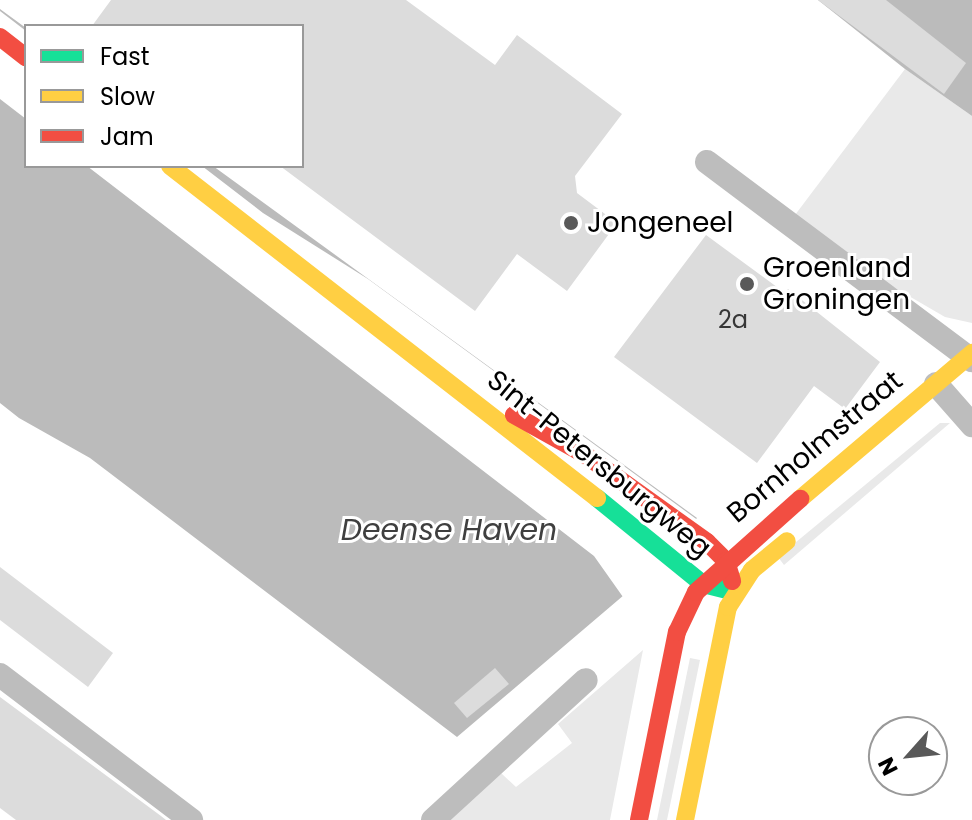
<!DOCTYPE html>
<html>
<head>
<meta charset="utf-8">
<style>
  body { margin:0 }
  #map { position:relative; width:972px; height:820px; overflow:hidden; background:#fff; font-family:Poppins,sans-serif }
  div>[style] { position:absolute }
  [style*='--x'] { left:calc(var(--x)*1px); top:calc(var(--y)*1px); width:calc(var(--w)*1px); rotate:calc(var(--a)*1deg) }
  .green>* { inset:0; background:#e9e9e9 }
  .water>* { inset:0; background:#bbb }
  .pier>* { inset:0; background:#fff }
  .building>* { inset:0; background:#dcdcdc }
  .street>* { height:24px; margin:-12px; padding:0 12px; transform-origin:12px; border-radius:12px; background:#bdbdbd }
  .fast>* { height:18px; margin:-9px; padding:0 9px; transform-origin:9px; border-radius:9px; background:#16e098 }
  .slow>* { height:18px; margin:-9px; padding:0 9px; transform-origin:9px; border-radius:9px; background:#ffcf43 }
  .jam>* { height:18px; margin:-9px; padding:0 9px; transform-origin:9px; border-radius:9px; background:#f24e42 }
  .dots>* { width:22px; height:22px; translate:-50% -50%; box-sizing:border-box; border:4px solid #fff; border-radius:50% }
  span { translate:-50% -50%; white-space:nowrap; text-align:center; line-height:1.15; -webkit-text-stroke:6px #fff; paint-order:stroke }
  .number-label { font-size:24px; color:#373737 }
  .number-label span { -webkit-text-stroke-width:0 }
  .poi-label { font-size:28px; color:#000 }
  .left { translate:0 -50%; text-align:left }
  .street-label { font-size:28px; color:#000 }
  .water-label { font-size:30px; color:#3f3f3f; font-style:italic }
  .legend { position:absolute; left:24px; top:24px; width:280px; height:144px; box-sizing:border-box; background:#fff; border:2px solid #999; margin:0; padding:10px 14px; list-style:none; font-size:24px; color:#000 }
  .legend li { display:flex; align-items:center; gap:16px; height:40px }
  .legend b { width:40px; border:2px solid #999 }
  .north { position:absolute; left:868px; top:716px; width:80px; height:80px; box-sizing:border-box; background:#fff; border:2px solid #999; border-radius:50%; rotate:243deg; font-size:22px; font-weight:700; line-height:32px; text-align:center; color:#000 }
  .north::after { content:''; display:block; margin:auto; width:28px; height:36px; background:#595959; clip-path:polygon(50% 0,100% 100%,50% 72%,0 100%) }
</style>
</head>
<body>
<div id="map">
  <div class="green">
    <i style="clip-path:polygon(905px 69px,972px 116px,972px 323px,945px 317px,883px 281px,795px 215px)"></i>
    <i style="clip-path:polygon(940px 423px,950px 423px,784px 565px,778px 557px)"></i>
    <i style="clip-path:polygon(643px 650px,610px 820px,446px 820px,501px 773px,516px 787px,572px 743px,558px 724px)"></i>
    <i style="clip-path:polygon(690px 658px,700px 660px,667px 820px,657px 820px)"></i>
  </div>
  <div class="water">
    <i style="clip-path:polygon(818px 0,972px 0,972px 116px,905px 69px)"></i>
    <i style="clip-path:polygon(0 9px,26px 28px,26px 166px,213px 166px,697px 518px,624px 595px,457px 737px,90px 458px,19px 418px,0 403px)"></i>
  </div>
  <div class="pier">
    <i style="clip-path:polygon(0 11px,26px 31px,26px 119px,0 99px)"></i>
    <i style="clip-path:polygon(87px 166px,202px 166px,263px 213px,368px 279px,699px 521px,623px 597px,594px 556px)"></i>
  </div>
  <div class="building">
    <i style="clip-path:polygon(111px 0,406px 0,495px 65px,517px 35px,622px 114px,575px 176px,577px 193px,617px 223px,567px 291px,517px 254px,475px 311px,280px 166px,302px 166px,302px 26px,92px 26px)"></i>
    <i style="clip-path:polygon(818px 0,886px 0,966px 63px,944px 94px)"></i>
    <i style="clip-path:polygon(706px 235px,785px 293px,788px 289px,880px 362px,845px 409px,814px 386px,757px 463px,614px 357px)"></i>
    <i style="clip-path:polygon(0 567px,113px 653px,88px 687px,0 620px)"></i>
    <i style="clip-path:polygon(495px 668px,509px 684px,467px 718px,454px 703px)"></i>
    <i style="clip-path:polygon(0 697px,161px 816px,166px 820px,16px 820px,0 808px)"></i>
  </div>
  <div class="street">
    <i style="--x:707;--y:162;--w:331;--a:36.8"></i>
    <i style="--x:936;--y:384;--w:55;--a:48.7"></i>
    <i style="--x:0;--y:675;--w:240;--a:37.2"></i>
    <i style="--x:433;--y:820;--w:207;--a:-42.5"></i>
  </div>
  <div class="fast">
    <i style="--x:597;--y:498;--w:136;--a:39.1"></i>
    <i style="--x:703;--y:584;--w:34;--a:14"></i>
  </div>
  <div class="slow">
    <i style="--x:170;--y:166;--w:541;--a:37.87"></i>
    <i style="--x:800;--y:499;--w:226;--a:-40.3"></i>
    <i style="--x:685;--y:820;--w:217;--a:-78.6"></i>
    <i style="--x:728;--y:607;--w:44;--a:-57"></i>
    <i style="--x:752;--y:570;--w:45;--a:-39.6"></i>
  </div>
  <div class="jam">
    <i style="--x:0;--y:37;--w:33;--a:38"></i>
    <i style="--x:514;--y:415;--w:80;--a:29.1"></i>
    <i style="--x:584;--y:454;--w:151;--a:35.6"></i>
    <i style="--x:707;--y:542;--w:27;--a:45"></i>
    <i style="--x:726;--y:561;--w:21;--a:73"></i>
    <i style="--x:639;--y:820;--w:192;--a:-78.6"></i>
    <i style="--x:677;--y:632;--w:44;--a:-64.6"></i>
    <i style="--x:696;--y:592;--w:140;--a:-41.8"></i>
  </div>
  <div class="dots">
    <i style="left:571px;top:223px;background:#595959"></i>
    <i style="left:747px;top:284px;background:#595959"></i>
  </div>
  <div class="number-label">
    <span style="left:733px;top:320px">2a</span>
  </div>
  <div class="poi-label">
    <span class="left" style="left:587px;top:223px">Jongeneel</span>
    <span class="left" style="left:763px;top:284px">Groenland<br>Groningen</span>
  </div>
  <div class="street-label">
    <span style="left:815px;top:447px;rotate:-40deg">Bornholmstraat</span>
    <span style="left:599px;top:464px;rotate:39deg">Sint-Petersburgweg</span>
  </div>
  <div class="water-label">
    <span style="left:449px;top:530px">Deense Haven</span>
  </div>
  <ul class="legend">
  <li><b style="height:10px;background:#16e098"></b>Fast</li>
  <li><b style="height:10px;background:#ffcf43"></b>Slow</li>
  <li><b style="height:10px;background:#f24e42"></b>Jam</li>
  </ul>
  <div class="north">N</div>
</div>
</body>
</html>
